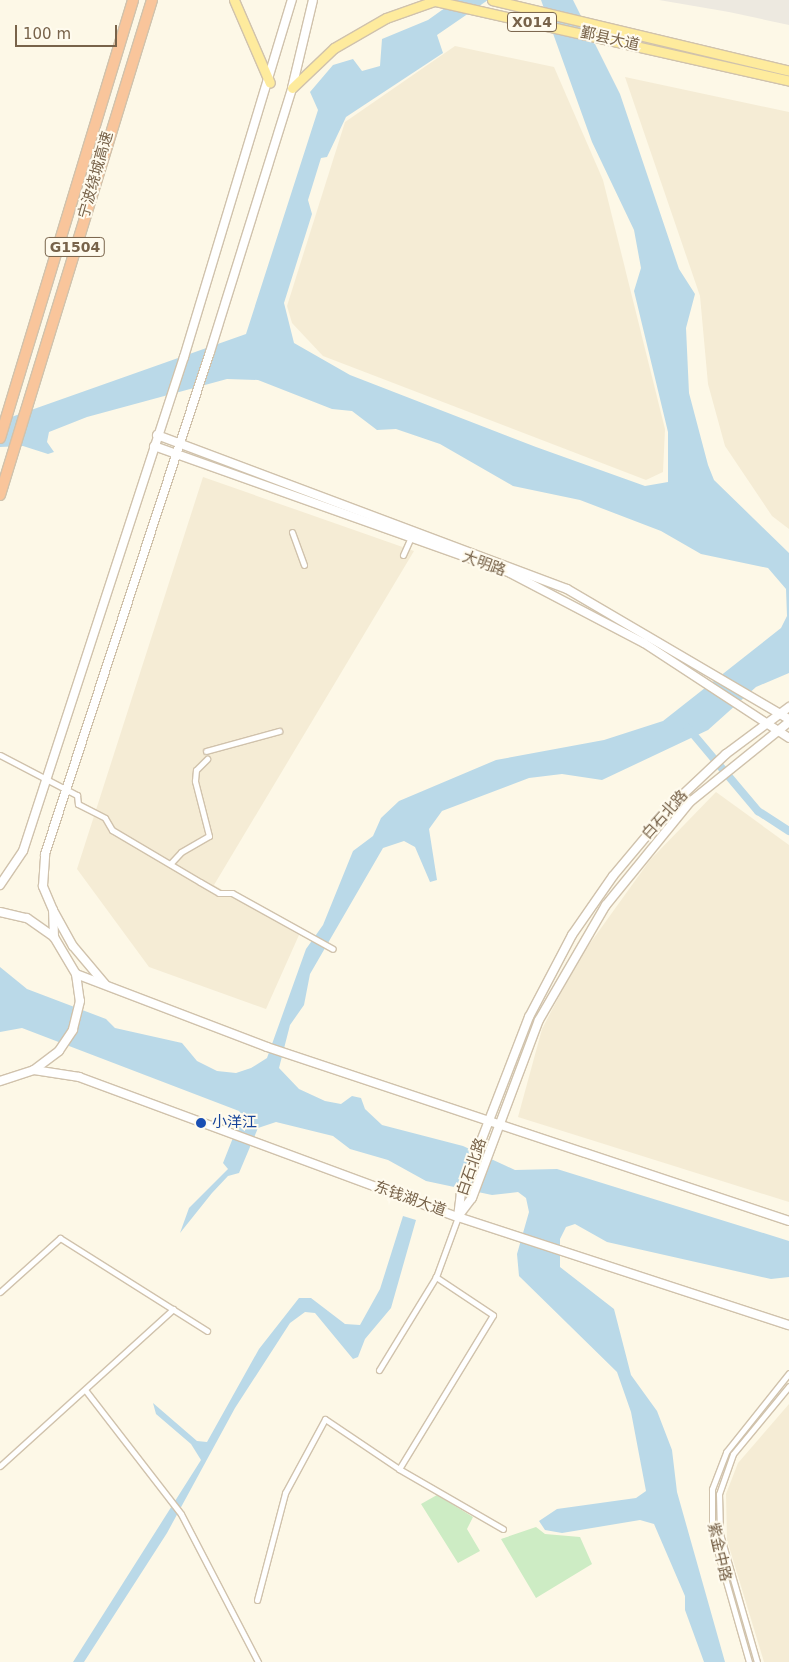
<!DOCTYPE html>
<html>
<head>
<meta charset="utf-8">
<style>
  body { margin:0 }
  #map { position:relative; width:789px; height:1662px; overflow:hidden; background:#fdf8e7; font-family:"DejaVu Sans","Noto Sans SC",sans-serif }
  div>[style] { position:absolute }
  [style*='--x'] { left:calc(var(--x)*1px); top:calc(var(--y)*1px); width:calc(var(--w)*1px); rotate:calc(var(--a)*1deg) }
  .residential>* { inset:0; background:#f5ecd5 }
  .industrial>* { inset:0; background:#ede9e0 }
  .green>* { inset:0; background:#cdecc4 }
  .water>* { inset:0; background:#bad9e8 }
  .canal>* { height:8px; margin:-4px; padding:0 4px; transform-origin:4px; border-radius:4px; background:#bad9e8 }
  .roads { filter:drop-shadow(1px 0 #d0c2ac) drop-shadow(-1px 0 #d0c2ac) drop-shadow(0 1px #d0c2ac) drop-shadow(0 -1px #d0c2ac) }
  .street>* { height:5px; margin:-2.5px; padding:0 2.5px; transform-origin:2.5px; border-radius:2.5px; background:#fff }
  .secondary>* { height:8px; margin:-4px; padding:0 4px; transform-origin:4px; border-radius:4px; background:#fff }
  .primary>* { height:9px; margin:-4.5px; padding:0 4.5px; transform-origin:4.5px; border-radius:4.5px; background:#feeb9d }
  .highway>* { height:10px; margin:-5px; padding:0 5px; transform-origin:5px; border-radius:5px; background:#f9c59b }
  .dots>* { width:14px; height:14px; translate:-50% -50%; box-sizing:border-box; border:2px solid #fffbee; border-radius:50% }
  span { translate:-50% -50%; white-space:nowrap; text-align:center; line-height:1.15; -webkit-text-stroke:4px #fffbee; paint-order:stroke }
  .shield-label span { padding:1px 4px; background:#fffbee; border:1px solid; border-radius:4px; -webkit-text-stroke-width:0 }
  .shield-label { font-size:14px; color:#78634a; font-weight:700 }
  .street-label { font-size:15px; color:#78634a }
  .transit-label { font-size:15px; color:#164399 }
  .left { translate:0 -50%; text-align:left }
  .scale { position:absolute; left:15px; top:25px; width:102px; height:22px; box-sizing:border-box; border:2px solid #78634a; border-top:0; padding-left:6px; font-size:15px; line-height:18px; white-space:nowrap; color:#78634a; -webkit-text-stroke:4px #fffbee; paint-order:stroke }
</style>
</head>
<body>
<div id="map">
  <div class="residential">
    <i style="clip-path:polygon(455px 46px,554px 67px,603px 180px,665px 429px,663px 472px,646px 480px,323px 356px,292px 323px,287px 306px,345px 122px)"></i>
    <i style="clip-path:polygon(625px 77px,789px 112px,789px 529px,772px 516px,725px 446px,708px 384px,700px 296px)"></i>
    <i style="clip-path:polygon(203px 477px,414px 551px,214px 885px,299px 935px,266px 1009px,149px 967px,77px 869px)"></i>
    <i style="clip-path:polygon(716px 792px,789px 845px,789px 1202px,518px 1117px,542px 1029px,578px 960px,650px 860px)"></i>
    <i style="clip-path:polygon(789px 1404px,789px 1662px,764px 1662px,727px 1540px,726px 1494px,738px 1463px)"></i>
  </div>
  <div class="industrial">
    <i style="clip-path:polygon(659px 0,789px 0,789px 25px,729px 12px)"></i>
  </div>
  <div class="green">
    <i style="clip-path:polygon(437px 1495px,473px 1517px,467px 1529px,480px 1551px,458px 1563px,421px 1504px)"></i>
    <i style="clip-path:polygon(536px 1527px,545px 1534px,580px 1537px,592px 1564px,536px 1598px,501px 1539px)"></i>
  </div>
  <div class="water">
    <i style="clip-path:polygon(456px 0,488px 0,437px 35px,443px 53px,346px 117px,327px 157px,321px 158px,308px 200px,312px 214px,284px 303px,294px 343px,350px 375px,536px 447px,645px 486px,668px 482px,668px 432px,634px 291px,641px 268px,634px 230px,592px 142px,541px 0,573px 0,620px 94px,679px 269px,695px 294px,686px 328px,689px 393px,708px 465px,714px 480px,789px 553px,789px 673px,756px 687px,708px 730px,602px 780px,562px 774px,529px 778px,442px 811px,429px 829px,437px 880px,430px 882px,415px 847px,404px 841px,383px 848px,310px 974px,304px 1005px,290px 1025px,279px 1068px,299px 1089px,325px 1101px,341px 1104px,352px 1096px,361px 1098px,365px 1109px,382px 1125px,463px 1146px,515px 1170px,557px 1169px,789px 1241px,789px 1277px,771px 1279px,607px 1242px,575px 1224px,566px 1227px,560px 1239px,560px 1267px,614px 1309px,631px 1375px,657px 1411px,672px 1450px,677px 1492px,725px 1662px,704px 1662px,685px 1610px,685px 1596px,654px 1524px,640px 1520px,562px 1533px,545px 1530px,539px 1521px,557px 1509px,636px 1498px,646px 1491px,631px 1412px,617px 1372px,519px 1276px,517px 1254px,529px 1212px,526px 1198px,518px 1192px,492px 1195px,426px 1181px,388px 1160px,350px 1149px,333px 1136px,276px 1122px,258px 1128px,239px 1173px,228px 1176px,212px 1193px,180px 1233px,189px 1208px,228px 1169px,223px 1163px,242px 1115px,239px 1111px,22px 1028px,0 1032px,0 967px,27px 989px,106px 1019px,115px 1028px,182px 1043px,197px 1061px,217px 1071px,236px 1073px,251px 1068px,267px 1058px,306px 949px,323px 925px,353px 851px,373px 836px,381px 818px,399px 801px,496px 760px,604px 740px,663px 721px,781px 628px,787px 616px,786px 589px,768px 568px,701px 554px,661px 531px,580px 500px,513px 486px,440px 444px,396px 429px,377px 430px,352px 411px,332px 409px,258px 380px,227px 379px,87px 417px,49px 432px,47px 442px,54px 452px,48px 454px,23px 446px,0 447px,0 421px,246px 334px,318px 110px,310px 92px,333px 65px,353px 59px,362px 71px,380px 66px,382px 39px,428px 20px)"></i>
    <i style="clip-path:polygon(403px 1216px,416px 1220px,391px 1308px,365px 1339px,358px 1357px,353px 1359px,315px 1313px,305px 1312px,290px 1323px,235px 1408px,167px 1533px,84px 1662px,73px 1662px,201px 1460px,191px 1444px,156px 1414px,153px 1403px,197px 1441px,207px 1442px,259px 1349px,299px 1298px,311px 1298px,345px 1324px,360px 1325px,380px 1289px)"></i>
  </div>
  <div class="canal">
    <i style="--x:688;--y:728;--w:109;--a:49.9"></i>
    <i style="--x:758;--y:811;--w:37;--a:33"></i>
  </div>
  <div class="roads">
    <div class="street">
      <i style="--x:292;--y:532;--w:35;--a:70"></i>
      <i style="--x:403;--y:555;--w:20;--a:-66"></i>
      <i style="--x:206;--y:751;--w:76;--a:-15.3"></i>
      <i style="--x:0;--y:755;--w:87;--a:27.5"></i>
      <i style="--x:77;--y:795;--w:9;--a:84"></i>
      <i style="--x:78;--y:804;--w:30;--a:27"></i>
      <i style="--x:105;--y:818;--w:14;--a:60"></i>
      <i style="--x:112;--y:830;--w:102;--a:30.6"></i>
      <i style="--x:200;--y:882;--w:22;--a:30"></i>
      <i style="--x:219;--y:893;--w:13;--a:0"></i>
      <i style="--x:232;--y:893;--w:115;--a:29"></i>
      <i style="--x:170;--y:864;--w:16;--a:-47"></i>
      <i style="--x:181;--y:852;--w:32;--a:-30"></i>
      <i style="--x:209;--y:836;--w:57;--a:-104.3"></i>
      <i style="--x:195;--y:781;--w:11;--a:-85"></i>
      <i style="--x:196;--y:770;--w:16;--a:-45"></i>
      <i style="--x:0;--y:1292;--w:81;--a:-42"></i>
      <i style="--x:60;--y:1238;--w:174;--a:32.3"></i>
      <i style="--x:379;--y:1370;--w:109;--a:-58.5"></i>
      <i style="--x:436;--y:1277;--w:64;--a:-69.9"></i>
      <i style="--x:86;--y:1391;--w:155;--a:52.3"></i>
      <i style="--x:181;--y:1514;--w:167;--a:62.5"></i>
      <i style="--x:0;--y:1466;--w:234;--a:-42.2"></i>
      <i style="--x:399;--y:1469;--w:180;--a:-58.6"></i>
      <i style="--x:493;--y:1315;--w:69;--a:-146.3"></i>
      <i style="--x:257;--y:1600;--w:111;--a:-75.3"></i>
      <i style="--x:285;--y:1493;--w:84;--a:-61.6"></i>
      <i style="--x:325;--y:1419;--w:89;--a:34"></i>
      <i style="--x:399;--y:1469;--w:120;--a:30"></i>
      <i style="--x:749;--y:1662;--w:135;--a:-105.9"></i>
      <i style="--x:712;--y:1532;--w:43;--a:-90"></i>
      <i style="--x:712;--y:1489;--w:40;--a:-69"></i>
      <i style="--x:726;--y:1452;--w:101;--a:-51.4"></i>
      <i style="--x:757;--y:1662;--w:133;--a:-106.1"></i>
      <i style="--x:720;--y:1534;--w:40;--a:-91.4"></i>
      <i style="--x:719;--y:1494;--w:42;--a:-70.7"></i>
      <i style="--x:733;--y:1454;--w:88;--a:-50.5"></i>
    </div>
    <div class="secondary">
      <i style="--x:157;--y:435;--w:438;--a:20.6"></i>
      <i style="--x:567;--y:589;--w:257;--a:30.4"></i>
      <i style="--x:154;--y:446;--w:378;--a:19.6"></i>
      <i style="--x:510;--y:573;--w:151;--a:27.6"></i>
      <i style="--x:644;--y:643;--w:173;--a:33.2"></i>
      <i style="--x:0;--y:885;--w:41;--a:-55.9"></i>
      <i style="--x:23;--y:851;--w:520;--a:-71.95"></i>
      <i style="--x:184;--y:357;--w:373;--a:-73.2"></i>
      <i style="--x:0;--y:912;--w:28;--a:13"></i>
      <i style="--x:27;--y:918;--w:33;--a:35"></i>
      <i style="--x:54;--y:937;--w:43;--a:59.3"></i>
      <i style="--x:76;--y:974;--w:27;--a:82"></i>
      <i style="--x:80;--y:1001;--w:30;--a:104"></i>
      <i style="--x:73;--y:1030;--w:25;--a:124"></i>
      <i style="--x:59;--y:1051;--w:31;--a:143"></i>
      <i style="--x:34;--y:1070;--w:36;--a:162"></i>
      <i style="--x:54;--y:912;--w:39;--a:61"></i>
      <i style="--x:73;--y:946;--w:50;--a:49.9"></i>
      <i style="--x:54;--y:937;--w:27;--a:-92"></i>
      <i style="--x:53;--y:910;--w:26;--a:-113"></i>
      <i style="--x:43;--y:886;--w:32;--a:-86"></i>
      <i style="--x:45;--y:854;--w:528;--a:-71.81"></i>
      <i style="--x:210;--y:352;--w:276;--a:-72.7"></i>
      <i style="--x:292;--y:88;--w:90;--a:-76.6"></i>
      <i style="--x:76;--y:974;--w:204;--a:20.9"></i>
      <i style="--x:267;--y:1047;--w:550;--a:18.43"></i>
      <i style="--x:34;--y:1070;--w:46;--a:8.8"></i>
      <i style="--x:79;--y:1077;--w:404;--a:20.3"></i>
      <i style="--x:458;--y:1217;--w:348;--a:18.1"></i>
      <i style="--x:459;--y:1215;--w:21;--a:-53"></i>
      <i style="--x:472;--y:1198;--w:190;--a:-69.4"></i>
      <i style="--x:539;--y:1020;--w:133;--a:-59.8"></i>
      <i style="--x:606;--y:905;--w:133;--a:-50.8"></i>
      <i style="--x:690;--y:802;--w:127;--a:-38.9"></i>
      <i style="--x:458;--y:1217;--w:24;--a:-83"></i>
      <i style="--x:461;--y:1193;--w:189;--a:-68.9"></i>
      <i style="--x:529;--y:1017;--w:93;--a:-62.3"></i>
      <i style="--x:572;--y:935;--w:72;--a:-55.2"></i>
      <i style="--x:613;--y:876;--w:97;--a:-50"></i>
      <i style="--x:675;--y:802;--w:70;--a:-43.3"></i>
      <i style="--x:726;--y:754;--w:79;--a:-36.7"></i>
    </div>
    <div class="primary">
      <i style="--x:234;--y:0;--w:90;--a:66.6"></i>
      <i style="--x:431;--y:0;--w:367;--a:12.7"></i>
      <i style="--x:492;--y:0;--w:305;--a:13.4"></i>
      <i style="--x:292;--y:88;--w:58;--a:-43.6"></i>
      <i style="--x:334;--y:48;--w:60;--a:-30"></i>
      <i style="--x:386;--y:18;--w:51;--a:-19.5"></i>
    </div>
    <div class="highway">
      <i style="--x:0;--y:438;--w:458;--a:-73.1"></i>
      <i style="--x:0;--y:495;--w:518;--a:-72.93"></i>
    </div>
  </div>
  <div class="dots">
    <i style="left:201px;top:1123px;background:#1a4fb4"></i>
  </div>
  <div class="shield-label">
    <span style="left:532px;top:22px">X014</span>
    <span style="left:75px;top:247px">G1504</span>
  </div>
  <div class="street-label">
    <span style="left:610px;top:39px;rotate:13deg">鄞县大道</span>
    <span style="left:96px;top:175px;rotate:-74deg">宁波绕城高速</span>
    <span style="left:484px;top:564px;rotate:20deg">大明路</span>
    <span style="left:665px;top:815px;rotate:-48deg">白石北路</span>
    <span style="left:472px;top:1167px;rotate:-71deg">白石北路</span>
    <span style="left:410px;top:1199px;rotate:20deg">东钱湖大道</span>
    <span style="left:719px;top:1552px;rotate:77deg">紫金中路</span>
  </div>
  <div class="transit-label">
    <span class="left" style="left:212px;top:1123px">小洋江</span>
  </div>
  <div class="scale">100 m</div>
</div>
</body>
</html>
